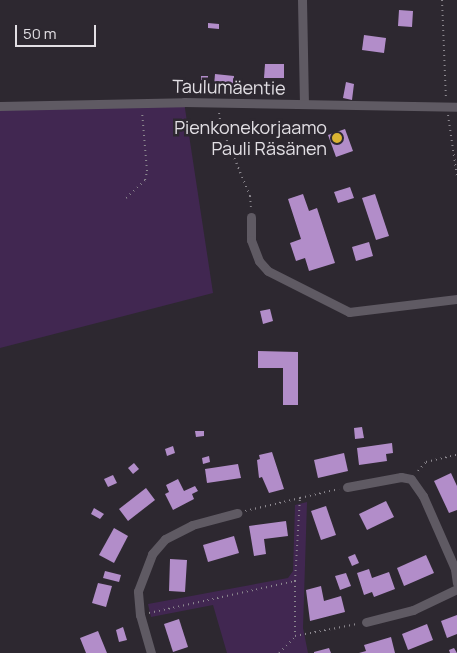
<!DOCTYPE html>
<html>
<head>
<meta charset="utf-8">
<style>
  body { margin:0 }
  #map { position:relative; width:457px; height:653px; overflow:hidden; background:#2d2830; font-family:Manrope,sans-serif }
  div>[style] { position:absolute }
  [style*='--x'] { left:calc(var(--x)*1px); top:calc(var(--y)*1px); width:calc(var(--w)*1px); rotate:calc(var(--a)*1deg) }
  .green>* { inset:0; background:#412751 }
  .building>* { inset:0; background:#b28dc9 }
  .path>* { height:2px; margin-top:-1px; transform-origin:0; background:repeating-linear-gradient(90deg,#8b878e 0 1px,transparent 0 5px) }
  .street>* { height:9px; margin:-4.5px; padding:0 4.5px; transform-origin:4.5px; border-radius:4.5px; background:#5f5a63 }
  .dots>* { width:14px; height:14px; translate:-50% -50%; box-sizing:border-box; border:2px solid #2d2830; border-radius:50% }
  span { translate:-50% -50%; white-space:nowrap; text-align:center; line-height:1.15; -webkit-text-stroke:5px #2d2830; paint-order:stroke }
  .street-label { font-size:18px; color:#e2dfe4 }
  .poi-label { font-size:18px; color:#e2dfe4 }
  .right { translate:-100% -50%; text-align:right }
  .scale { position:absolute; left:15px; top:25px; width:81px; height:22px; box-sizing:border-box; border:2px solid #e2dfe4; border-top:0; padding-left:6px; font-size:15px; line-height:18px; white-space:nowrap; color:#e2dfe4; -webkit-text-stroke:4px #2d2830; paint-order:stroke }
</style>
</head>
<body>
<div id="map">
  <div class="green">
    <i style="clip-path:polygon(184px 102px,213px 293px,0 348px,0 106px)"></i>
    <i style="clip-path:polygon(307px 502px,303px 628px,308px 653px,227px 653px,213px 605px,151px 617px,148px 604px,288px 578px,293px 571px,295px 505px)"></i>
  </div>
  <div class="building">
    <i style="clip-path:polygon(399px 10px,413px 11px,412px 27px,398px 26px)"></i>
    <i style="clip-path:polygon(208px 23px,219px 24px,219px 29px,208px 28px)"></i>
    <i style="clip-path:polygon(364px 35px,386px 38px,384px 53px,362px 50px)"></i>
    <i style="clip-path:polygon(265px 64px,284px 64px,284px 78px,264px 78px)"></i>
    <i style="clip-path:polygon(215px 74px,234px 76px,233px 88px,214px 86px)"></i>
    <i style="clip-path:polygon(201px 76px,208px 76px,208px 81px,201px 80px)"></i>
    <i style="clip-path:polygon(346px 82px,354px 84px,352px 100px,343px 98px)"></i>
    <i style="clip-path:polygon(345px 129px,353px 151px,336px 157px,328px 135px)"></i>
    <i style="clip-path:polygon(350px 187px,354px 198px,338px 203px,334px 192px)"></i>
    <i style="clip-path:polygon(303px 194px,309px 211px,317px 208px,335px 263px,309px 271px,305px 258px,296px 261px,290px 243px,301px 239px,288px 199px)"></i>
    <i style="clip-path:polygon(375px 194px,389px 236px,376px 240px,362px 198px)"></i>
    <i style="clip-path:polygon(369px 242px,373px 256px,356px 261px,352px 247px)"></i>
    <i style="clip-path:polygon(270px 309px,273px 321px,263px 324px,260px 311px)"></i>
    <i style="clip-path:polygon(258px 351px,298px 352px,298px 405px,283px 405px,283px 368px,258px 368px)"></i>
    <i style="clip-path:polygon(362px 427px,364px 438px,355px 439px,354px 428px)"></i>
    <i style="clip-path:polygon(195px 431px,204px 431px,204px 436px,196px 437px)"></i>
    <i style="clip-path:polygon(392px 443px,393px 453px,386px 454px,387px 461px,359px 465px,357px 448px)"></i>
    <i style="clip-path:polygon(173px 446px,175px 453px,167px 456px,165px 449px)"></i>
    <i style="clip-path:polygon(272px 452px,284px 489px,269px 493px,262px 477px,259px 478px,257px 460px,260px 459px,259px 455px)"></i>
    <i style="clip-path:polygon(344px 453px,348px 471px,318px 478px,314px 460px)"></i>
    <i style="clip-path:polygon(209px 456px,210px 462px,203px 464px,202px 458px)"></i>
    <i style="clip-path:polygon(134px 463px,139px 469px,133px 474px,128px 468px)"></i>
    <i style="clip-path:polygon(238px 464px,241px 478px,207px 483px,205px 469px)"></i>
    <i style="clip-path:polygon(451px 473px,457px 486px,457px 510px,449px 513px,434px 481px)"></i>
    <i style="clip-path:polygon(113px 475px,117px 483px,108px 487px,104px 479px)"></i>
    <i style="clip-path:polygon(178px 479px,184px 491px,195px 486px,198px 491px,192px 494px,194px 499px,173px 510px,165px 494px,169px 492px,166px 485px)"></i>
    <i style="clip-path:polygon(146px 488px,155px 500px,128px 521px,119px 509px)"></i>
    <i style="clip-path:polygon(386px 501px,394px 517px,367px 530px,359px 514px)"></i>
    <i style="clip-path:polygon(326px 506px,336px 535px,321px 540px,311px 511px)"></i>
    <i style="clip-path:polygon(94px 508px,104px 514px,100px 519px,91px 514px)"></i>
    <i style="clip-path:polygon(286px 521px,288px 536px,264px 539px,266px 554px,254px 556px,249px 526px)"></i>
    <i style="clip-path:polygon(114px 528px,128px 536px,114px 563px,99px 555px)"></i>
    <i style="clip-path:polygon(234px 536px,239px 553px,208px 562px,203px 545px)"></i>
    <i style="clip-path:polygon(355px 554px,359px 563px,352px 566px,348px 557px)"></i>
    <i style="clip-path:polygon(426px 555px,434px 573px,404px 586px,397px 568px)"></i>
    <i style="clip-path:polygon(170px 559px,187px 560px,185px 592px,169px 591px)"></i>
    <i style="clip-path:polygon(369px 569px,372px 578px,389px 572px,395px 589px,374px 597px,372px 592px,364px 595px,357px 573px)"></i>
    <i style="clip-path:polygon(105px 571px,121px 575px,119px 582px,103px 578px)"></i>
    <i style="clip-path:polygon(346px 573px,351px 586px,340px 590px,335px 576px)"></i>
    <i style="clip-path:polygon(98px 583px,112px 586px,106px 607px,92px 603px)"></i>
    <i style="clip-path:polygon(321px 586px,324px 601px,341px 596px,345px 612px,310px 621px,306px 590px)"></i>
    <i style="clip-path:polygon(457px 615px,457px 634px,447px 638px,441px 621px)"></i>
    <i style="clip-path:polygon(179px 619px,188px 647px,173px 652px,164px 624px)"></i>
    <i style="clip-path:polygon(427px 624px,433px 640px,408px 650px,402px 634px)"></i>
    <i style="clip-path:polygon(123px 627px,127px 640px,119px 642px,116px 630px)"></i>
    <i style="clip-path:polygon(98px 631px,107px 653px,86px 653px,80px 638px)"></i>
    <i style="clip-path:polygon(391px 637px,395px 653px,359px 653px,366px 651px,364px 645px)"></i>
    <i style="clip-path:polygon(329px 648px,331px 653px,314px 653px,314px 652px)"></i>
    <i style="clip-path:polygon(454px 648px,457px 653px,450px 653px,449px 650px)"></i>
  </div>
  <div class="path">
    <i style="--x:442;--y:0;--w:98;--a:87.7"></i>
    <i style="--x:219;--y:113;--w:13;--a:81"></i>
    <i style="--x:221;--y:126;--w:76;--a:67.5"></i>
    <i style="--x:250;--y:196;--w:11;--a:85"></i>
    <i style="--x:448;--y:115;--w:63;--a:81.7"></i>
    <i style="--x:126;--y:198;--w:26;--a:-43"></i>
    <i style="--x:145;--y:180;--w:9;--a:-77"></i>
    <i style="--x:147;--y:171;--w:59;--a:-94.8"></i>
    <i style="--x:418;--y:471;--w:12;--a:-48"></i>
    <i style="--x:426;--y:462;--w:32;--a:-13"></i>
    <i style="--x:300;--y:498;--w:40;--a:-13"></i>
    <i style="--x:295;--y:581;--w:55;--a:90"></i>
    <i style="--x:295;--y:636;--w:63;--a:-11"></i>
    <i style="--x:149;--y:613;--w:149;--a:-12.4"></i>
    <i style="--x:295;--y:581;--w:83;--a:-86.6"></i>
    <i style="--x:300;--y:498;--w:57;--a:166.7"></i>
    <i style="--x:279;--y:653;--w:23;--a:-45"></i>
  </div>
  <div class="street">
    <i style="--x:302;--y:0;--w:104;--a:88.9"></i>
    <i style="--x:0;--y:106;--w:184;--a:-1.2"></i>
    <i style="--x:184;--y:102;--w:273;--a:1"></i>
    <i style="--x:251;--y:217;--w:23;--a:90"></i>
    <i style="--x:251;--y:240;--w:22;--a:69"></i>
    <i style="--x:259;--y:261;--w:13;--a:48"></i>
    <i style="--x:268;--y:271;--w:91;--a:26.8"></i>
    <i style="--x:349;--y:312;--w:109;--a:-6.9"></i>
    <i style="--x:347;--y:487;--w:55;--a:-10.5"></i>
    <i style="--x:401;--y:477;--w:10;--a:11"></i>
    <i style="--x:411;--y:479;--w:21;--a:55"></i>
    <i style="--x:423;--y:496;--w:80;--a:66.3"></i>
    <i style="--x:455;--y:569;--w:14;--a:82"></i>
    <i style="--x:366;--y:622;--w:49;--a:-14.3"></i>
    <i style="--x:413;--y:610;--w:49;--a:-25.5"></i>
    <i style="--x:151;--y:653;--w:40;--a:-106"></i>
    <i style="--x:140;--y:615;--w:24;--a:-95"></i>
    <i style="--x:138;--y:591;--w:40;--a:-69"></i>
    <i style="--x:152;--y:554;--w:20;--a:-49"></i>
    <i style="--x:165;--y:539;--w:30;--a:-27"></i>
    <i style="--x:192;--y:525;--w:47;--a:-14.9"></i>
  </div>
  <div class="dots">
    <i style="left:337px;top:138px;background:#dab333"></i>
  </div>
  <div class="street-label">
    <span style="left:229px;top:87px;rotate:1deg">Taulumäentie</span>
  </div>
  <div class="poi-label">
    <span class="right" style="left:327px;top:138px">Pienkonekorjaamo<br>Pauli Räsänen</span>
  </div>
  <div class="scale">50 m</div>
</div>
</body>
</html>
